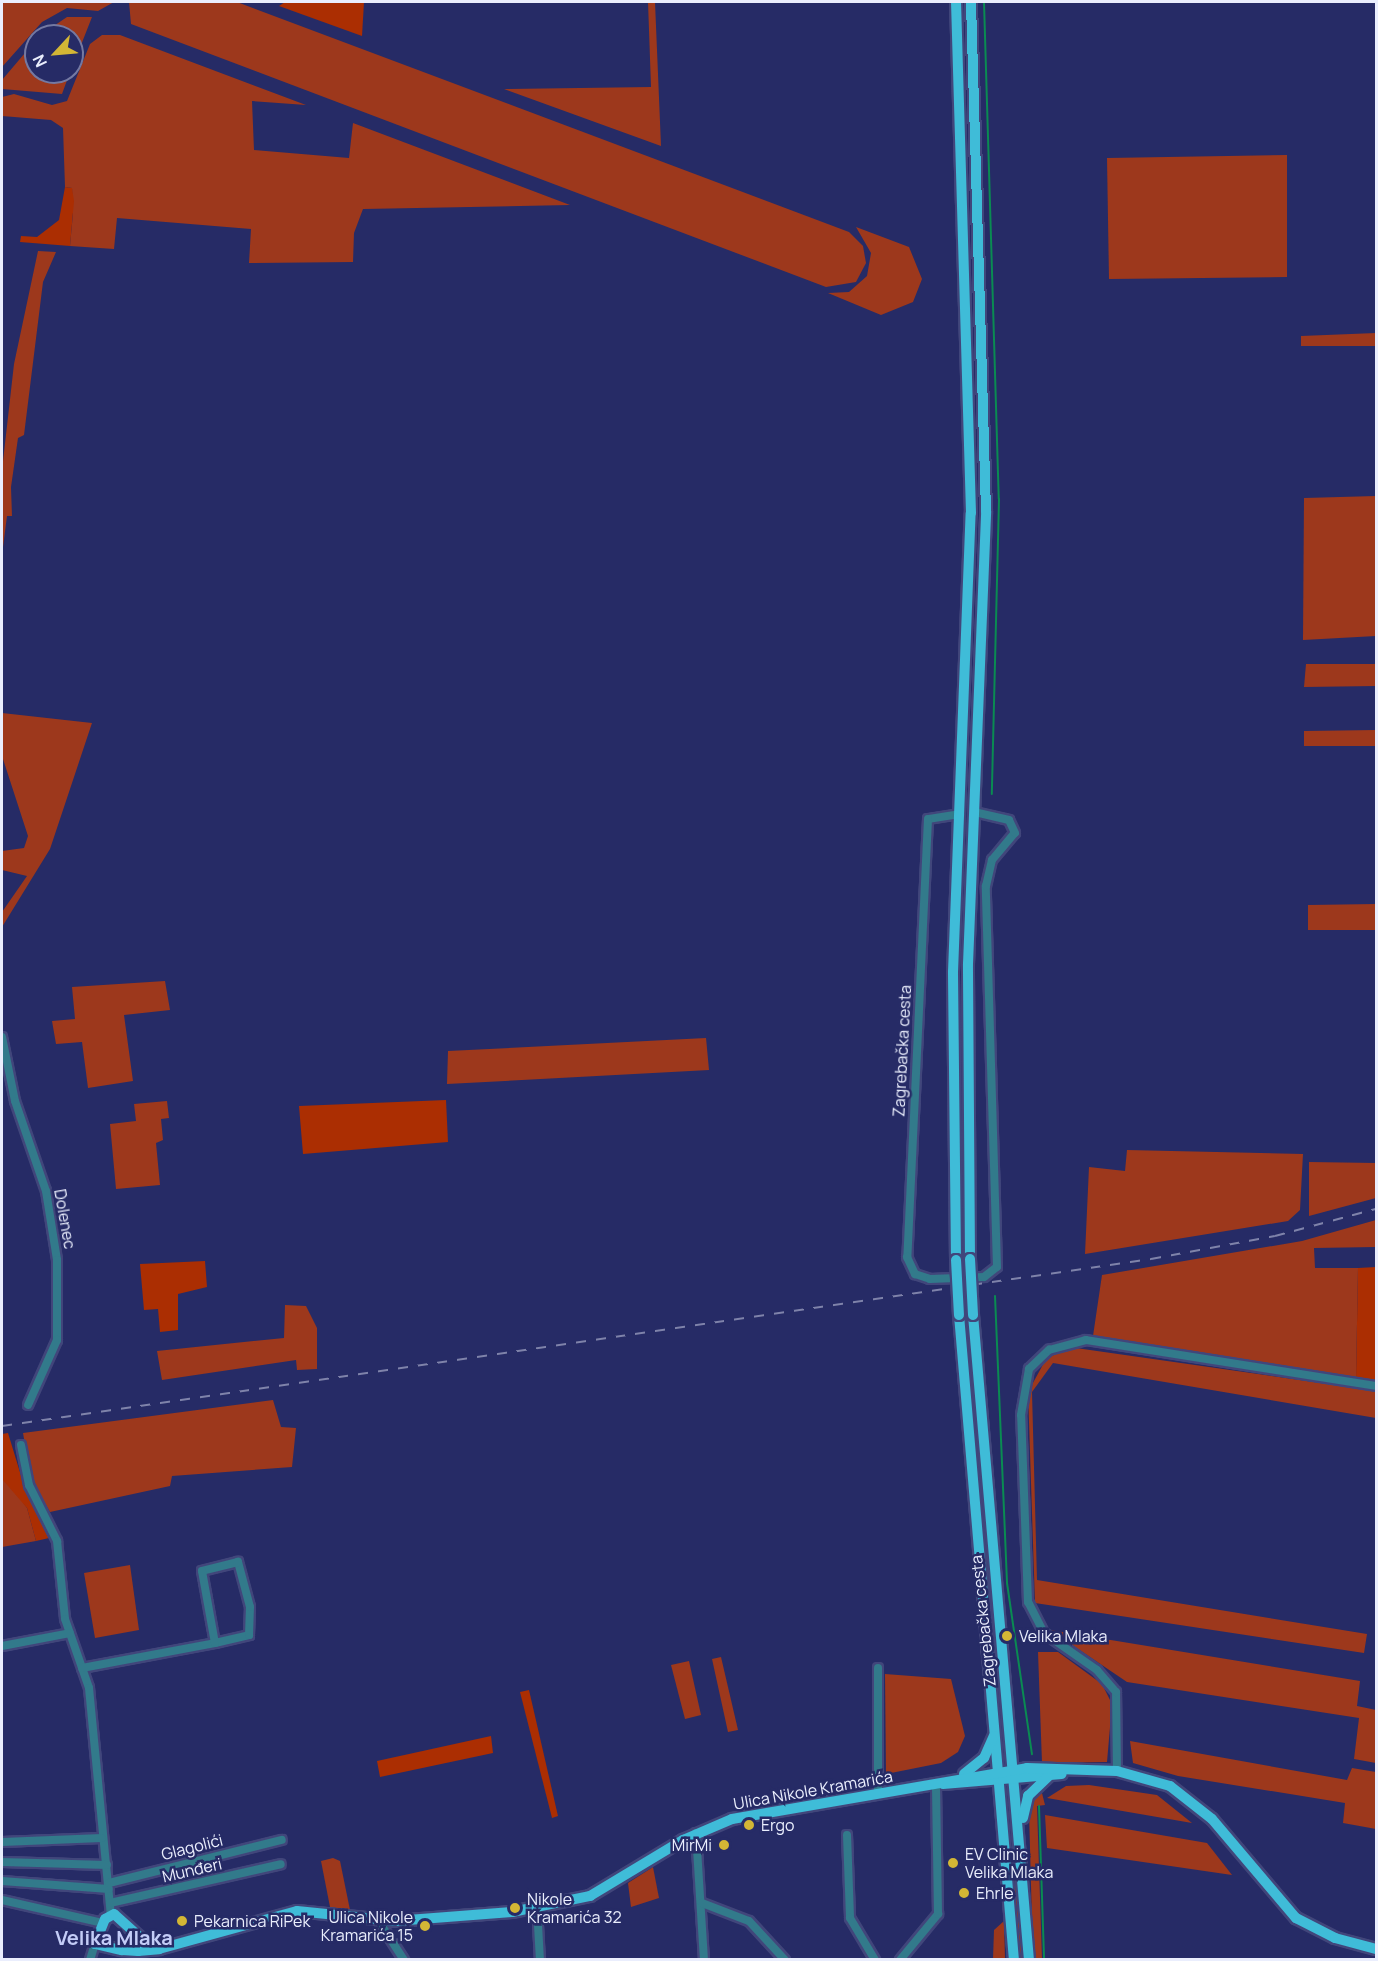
<!DOCTYPE html>
<html>
<head>
<meta charset="utf-8">
<style>
  body { margin:0 }
  #map { position:relative; width:1378px; height:1961px; overflow:hidden; background:#262b66; font-family:Manrope,sans-serif }
  div>[style] { position:absolute }
  [style*='--x'] { left:calc(var(--x)*1px); top:calc(var(--y)*1px); width:calc(var(--w)*1px); rotate:calc(var(--a)*1deg) }
  .green>* { inset:0; background:#9d381c }
  .forest>* { inset:0; background:#ab2e02 }
  .stream>* { height:2px; margin:-1px; padding:0 1px; transform-origin:1px; border-radius:1px; background:#0a8b52 }
  .roads { filter:drop-shadow(2px 0 #41467b) drop-shadow(-2px 0 #41467b) drop-shadow(0 2px #41467b) drop-shadow(0 -2px #41467b) }
  .minor>* { height:8px; margin:-4px; padding:0 4px; transform-origin:4px; border-radius:4px; background:#327a8b }
  .major>* { height:10px; margin:-5px; padding:0 5px; transform-origin:5px; border-radius:5px; background:#3fbcd8 }
  .rail>* { height:2px; margin-top:-1px; transform-origin:0; background:repeating-linear-gradient(90deg,#7f83aa 0 10px,transparent 0 20px) }
  .bridges { filter:drop-shadow(2px 0 #41467b) drop-shadow(-2px 0 #41467b) drop-shadow(0 2px #41467b) drop-shadow(0 -2px #41467b) }
  .major-bridge>* { height:10px; margin:-5px; padding:0 5px; transform-origin:5px; border-radius:5px; background:#3fbcd8 }
  .dots>* { width:16px; height:16px; translate:-50% -50%; box-sizing:border-box; border:3px solid #262b66; border-radius:50% }
  span { translate:-50% -50%; white-space:nowrap; text-align:center; line-height:1.15; -webkit-text-stroke:5px #262b66; paint-order:stroke }
  .street-label { font-size:16px; color:#eaeefd }
  .poi-label { font-size:16px; color:#eaeefd }
  .left { translate:0 -50%; text-align:left }
  .right { translate:-100% -50%; text-align:right }
  .quarter-label { font-size:20px; color:#c3ccf7; font-weight:700 }
  .frame { position:absolute; inset:0; border:3px solid #eaeefd; pointer-events:none }
  .north { position:absolute; left:24px; top:24px; width:60px; height:60px; box-sizing:border-box; background:#262b66; border:2px solid #7479a2; border-radius:50%; rotate:244deg; font-size:16px; font-weight:700; line-height:24px; text-align:center; color:#eaeefd }
  .north::after { content:''; display:block; margin:auto; width:21px; height:27px; background:#d3b635; clip-path:polygon(50% 0,100% 100%,50% 72%,0 100%) }
</style>
</head>
<body>
<div id="map">
  <div class="green">
    <i style="clip-path:polygon(2px 2px,114px 2px,98px 11px,67px 8px,42px 22px,2px 67px)"></i>
    <i style="clip-path:polygon(129px 2px,237px 2px,849px 232px,863px 246px,866px 263px,856px 282px,826px 287px,131px 24px)"></i>
    <i style="clip-path:polygon(648px 2px,655px 2px,661px 146px,504px 89px,651px 87px)"></i>
    <i style="clip-path:polygon(67px 17px,92px 17px,72px 68px,72px 36px,39px 36px)"></i>
    <i style="clip-path:polygon(102px 35px,120px 35px,306px 105px,252px 101px,254px 150px,349px 158px,353px 123px,570px 205px,363px 209px,354px 233px,353px 262px,249px 263px,251px 229px,117px 218px,114px 249px,70px 246px,73px 213px,72px 188px,65px 187px,63px 128px,51px 120px,2px 116px,2px 97px,14px 94px,52px 105px,67px 101px,90px 44px)"></i>
    <i style="clip-path:polygon(36px 40px,36px 72px,70px 72px,62px 94px,2px 89px,2px 80px)"></i>
    <i style="clip-path:polygon(1287px 155px,1287px 277px,1109px 279px,1107px 158px)"></i>
    <i style="clip-path:polygon(856px 227px,909px 247px,922px 279px,913px 302px,881px 315px,828px 293px,849px 292px,867px 276px,871px 253px)"></i>
    <i style="clip-path:polygon(38px 251px,56px 252px,43px 282px,24px 435px,18px 438px,11px 487px,12px 516px,7px 516px,2px 555px,2px 470px,14px 364px)"></i>
    <i style="clip-path:polygon(1376px 333px,1376px 346px,1301px 346px,1301px 336px)"></i>
    <i style="clip-path:polygon(1376px 496px,1376px 636px,1303px 640px,1304px 498px)"></i>
    <i style="clip-path:polygon(1306px 664px,1376px 664px,1376px 686px,1304px 687px)"></i>
    <i style="clip-path:polygon(2px 713px,92px 723px,50px 849px,2px 927px,2px 912px,27px 876px,2px 870px,2px 851px,24px 848px,28px 836px,2px 756px)"></i>
    <i style="clip-path:polygon(1376px 730px,1376px 746px,1304px 746px,1304px 731px)"></i>
    <i style="clip-path:polygon(1376px 904px,1376px 930px,1308px 930px,1308px 905px)"></i>
    <i style="clip-path:polygon(165px 981px,170px 1010px,124px 1015px,133px 1081px,88px 1088px,82px 1042px,56px 1044px,52px 1021px,75px 1019px,72px 987px)"></i>
    <i style="clip-path:polygon(706px 1038px,709px 1070px,447px 1084px,448px 1051px)"></i>
    <i style="clip-path:polygon(167px 1101px,169px 1118px,161px 1119px,163px 1140px,156px 1143px,160px 1185px,116px 1189px,110px 1124px,136px 1121px,134px 1104px)"></i>
    <i style="clip-path:polygon(1127px 1150px,1303px 1154px,1300px 1210px,1288px 1221px,1085px 1254px,1089px 1167px,1125px 1171px)"></i>
    <i style="clip-path:polygon(1309px 1162px,1376px 1163px,1376px 1198px,1309px 1216px)"></i>
    <i style="clip-path:polygon(1376px 1220px,1376px 1247px,1314px 1248px,1315px 1268px,1358px 1268px,1356px 1379px,1093px 1336px,1102px 1275px,1302px 1241px)"></i>
    <i style="clip-path:polygon(285px 1305px,306px 1306px,317px 1328px,317px 1369px,297px 1370px,296px 1360px,162px 1380px,157px 1351px,284px 1338px)"></i>
    <i style="clip-path:polygon(1069px 1347px,1376px 1391px,1376px 1418px,1053px 1363px,1032px 1392px,1037px 1580px,1367px 1634px,1364px 1653px,1035px 1603px,1028px 1392px,1046px 1359px)"></i>
    <i style="clip-path:polygon(273px 1400px,281px 1427px,296px 1428px,292px 1467px,172px 1476px,170px 1486px,50px 1512px,31px 1480px,23px 1433px)"></i>
    <i style="clip-path:polygon(6px 1478px,27px 1508px,36px 1541px,2px 1547px,2px 1479px)"></i>
    <i style="clip-path:polygon(130px 1565px,139px 1630px,95px 1638px,84px 1573px)"></i>
    <i style="clip-path:polygon(1050px 1630px,1360px 1681px,1357px 1706px,1376px 1710px,1376px 1763px,1354px 1759px,1359px 1718px,1127px 1682px)"></i>
    <i style="clip-path:polygon(1038px 1652px,1058px 1652px,1102px 1684px,1112px 1704px,1107px 1762px,1042px 1763px)"></i>
    <i style="clip-path:polygon(721px 1657px,738px 1730px,728px 1732px,712px 1659px)"></i>
    <i style="clip-path:polygon(689px 1661px,701px 1715px,685px 1719px,671px 1665px)"></i>
    <i style="clip-path:polygon(885px 1674px,951px 1679px,965px 1736px,958px 1752px,941px 1763px,886px 1774px)"></i>
    <i style="clip-path:polygon(1130px 1741px,1347px 1780px,1352px 1768px,1376px 1772px,1376px 1829px,1343px 1823px,1345px 1803px,1178px 1776px,1133px 1763px)"></i>
    <i style="clip-path:polygon(1089px 1785px,1157px 1795px,1192px 1823px,1047px 1798px,1066px 1786px)"></i>
    <i style="clip-path:polygon(1042px 1793px,1045px 1805px,1037px 1806px,1042px 1959px,1033px 1959px,1029px 1811px,1034px 1795px)"></i>
    <i style="clip-path:polygon(1010px 1796px,1025px 1959px,1019px 1959px)"></i>
    <i style="clip-path:polygon(1045px 1815px,1207px 1843px,1232px 1875px,1047px 1848px)"></i>
    <i style="clip-path:polygon(333px 1858px,340px 1861px,350px 1910px,330px 1907px,321px 1861px)"></i>
    <i style="clip-path:polygon(653px 1867px,659px 1898px,631px 1907px,628px 1883px)"></i>
    <i style="clip-path:polygon(1004px 1921px,1005px 1959px,993px 1959px,994px 1930px)"></i>
  </div>
  <div class="forest">
    <i style="clip-path:polygon(285px 2px,364px 2px,362px 36px,279px 6px)"></i>
    <i style="clip-path:polygon(65px 187px,72px 188px,74px 201px,70px 246px,20px 242px,21px 236px,37px 237px,59px 220px)"></i>
    <i style="clip-path:polygon(446px 1100px,448px 1142px,303px 1154px,299px 1106px)"></i>
    <i style="clip-path:polygon(205px 1261px,207px 1287px,178px 1294px,178px 1330px,160px 1332px,158px 1309px,144px 1310px,140px 1264px)"></i>
    <i style="clip-path:polygon(1376px 1267px,1376px 1382px,1356px 1379px,1358px 1268px)"></i>
    <i style="clip-path:polygon(8px 1433px,23px 1482px,49px 1538px,36px 1541px,27px 1508px,2px 1479px,2px 1434px)"></i>
    <i style="clip-path:polygon(529px 1690px,558px 1816px,552px 1818px,520px 1692px)"></i>
    <i style="clip-path:polygon(491px 1736px,493px 1753px,380px 1777px,377px 1761px)"></i>
  </div>
  <div class="stream">
    <i style="--x:984;--y:2;--w:497;--a:88.3"></i>
    <i style="--x:999;--y:499;--w:295;--a:91.4"></i>
    <i style="--x:995;--y:1296;--w:287;--a:87.6"></i>
    <i style="--x:1007;--y:1583;--w:173;--a:81.7"></i>
    <i style="--x:1039;--y:1806;--w:154;--a:88.1"></i>
  </div>
  <div class="roads">
    <div class="minor">
      <i style="--x:960;--y:814;--w:32;--a:171"></i>
      <i style="--x:928;--y:819;--w:439;--a:92.7"></i>
      <i style="--x:907;--y:1257;--w:19;--a:65"></i>
      <i style="--x:915;--y:1274;--w:16;--a:18"></i>
      <i style="--x:930;--y:1279;--w:54;--a:-2.1"></i>
      <i style="--x:984;--y:1277;--w:16;--a:-38"></i>
      <i style="--x:997;--y:1267;--w:381;--a:-91.7"></i>
      <i style="--x:986;--y:886;--w:27;--a:-77"></i>
      <i style="--x:992;--y:860;--w:35;--a:-50"></i>
      <i style="--x:1015;--y:833;--w:14;--a:-115"></i>
      <i style="--x:1009;--y:820;--w:35;--a:-167"></i>
      <i style="--x:2;--y:1037;--w:65;--a:78.5"></i>
      <i style="--x:15;--y:1101;--w:95;--a:71"></i>
      <i style="--x:46;--y:1191;--w:70;--a:80.9"></i>
      <i style="--x:57;--y:1260;--w:80;--a:90"></i>
      <i style="--x:57;--y:1340;--w:71;--a:114"></i>
      <i style="--x:21;--y:1445;--w:41;--a:78.7"></i>
      <i style="--x:29;--y:1485;--w:63;--a:63.4"></i>
      <i style="--x:57;--y:1541;--w:78;--a:84.1"></i>
      <i style="--x:65;--y:1619;--w:73;--a:70.8"></i>
      <i style="--x:89;--y:1688;--w:228;--a:84.5"></i>
      <i style="--x:2;--y:1646;--w:69;--a:-10.8"></i>
      <i style="--x:82;--y:1668;--w:135;--a:-10.6"></i>
      <i style="--x:215;--y:1643;--w:35;--a:-13"></i>
      <i style="--x:249;--y:1635;--w:28;--a:-88"></i>
      <i style="--x:250;--y:1607;--w:47;--a:-104.9"></i>
      <i style="--x:238;--y:1562;--w:37;--a:166"></i>
      <i style="--x:202;--y:1571;--w:73;--a:79.8"></i>
      <i style="--x:1117;--y:1771;--w:79;--a:-90.7"></i>
      <i style="--x:1116;--y:1692;--w:29;--a:-131"></i>
      <i style="--x:1097;--y:1670;--w:65;--a:-145.1"></i>
      <i style="--x:1044;--y:1633;--w:35;--a:-117"></i>
      <i style="--x:1028;--y:1602;--w:187;--a:-92.1"></i>
      <i style="--x:1021;--y:1415;--w:47;--a:-80.1"></i>
      <i style="--x:1029;--y:1369;--w:28;--a:-44"></i>
      <i style="--x:1049;--y:1350;--w:38;--a:-15"></i>
      <i style="--x:1086;--y:1340;--w:294;--a:9"></i>
      <i style="--x:878;--y:1794;--w:126;--a:-90"></i>
      <i style="--x:696;--y:1833;--w:127;--a:86.4"></i>
      <i style="--x:847;--y:1835;--w:83;--a:87.9"></i>
      <i style="--x:850;--y:1918;--w:49;--a:59.2"></i>
      <i style="--x:2;--y:1842;--w:100;--a:-2.3"></i>
      <i style="--x:2;--y:1862;--w:105;--a:1.6"></i>
      <i style="--x:2;--y:1881;--w:107;--a:4.3"></i>
      <i style="--x:109;--y:1883;--w:178;--a:-14"></i>
      <i style="--x:2;--y:1900;--w:104;--a:12.8"></i>
      <i style="--x:110;--y:1903;--w:175;--a:-12.8"></i>
      <i style="--x:702;--y:1903;--w:50;--a:21"></i>
      <i style="--x:749;--y:1921;--w:53;--a:47.3"></i>
      <i style="--x:537;--y:1907;--w:53;--a:86.8"></i>
      <i style="--x:378;--y:1920;--w:48;--a:57"></i>
      <i style="--x:90;--y:1960;--w:17;--a:-73"></i>
      <i style="--x:900;--y:1960;--w:60;--a:-50.4"></i>
      <i style="--x:938;--y:1914;--w:131;--a:-90.9"></i>
    </div>
    <div class="major">
      <i style="--x:970;--y:1259;--w:295;--a:-90.4"></i>
      <i style="--x:968;--y:964;--w:453;--a:-87.7"></i>
      <i style="--x:986;--y:511;--w:509;--a:-91.69"></i>
      <i style="--x:956;--y:1260;--w:288;--a:-90.6"></i>
      <i style="--x:953;--y:972;--w:459;--a:-87.8"></i>
      <i style="--x:971;--y:513;--w:511;--a:-91.68"></i>
      <i style="--x:959;--y:1315;--w:647;--a:85.13"></i>
      <i style="--x:973;--y:1315;--w:647;--a:85.04"></i>
      <i style="--x:964;--y:1774;--w:26;--a:-39"></i>
      <i style="--x:984;--y:1758;--w:24;--a:-66"></i>
      <i style="--x:943;--y:1784;--w:119;--a:-4.8"></i>
      <i style="--x:1023;--y:1818;--w:23;--a:-77"></i>
      <i style="--x:1028;--y:1796;--w:28;--a:-44"></i>
      <i style="--x:153;--y:1949;--w:52;--a:-138.1"></i>
      <i style="--x:114;--y:1914;--w:10;--a:151"></i>
      <i style="--x:105;--y:1919;--w:27;--a:112"></i>
      <i style="--x:95;--y:1944;--w:28;--a:13"></i>
      <i style="--x:122;--y:1950;--w:16;--a:4"></i>
      <i style="--x:138;--y:1951;--w:21;--a:-5"></i>
      <i style="--x:159;--y:1949;--w:143;--a:-15.4"></i>
      <i style="--x:297;--y:1911;--w:99;--a:5.8"></i>
      <i style="--x:395;--y:1921;--w:117;--a:-4.4"></i>
      <i style="--x:512;--y:1912;--w:80;--a:-11.6"></i>
      <i style="--x:590;--y:1896;--w:109;--a:-31.1"></i>
      <i style="--x:683;--y:1840;--w:53;--a:-23.2"></i>
      <i style="--x:732;--y:1819;--w:299;--a:-9.8"></i>
      <i style="--x:1027;--y:1768;--w:90;--a:1.9"></i>
      <i style="--x:1117;--y:1771;--w:55;--a:15.8"></i>
      <i style="--x:1170;--y:1786;--w:53;--a:38.2"></i>
      <i style="--x:1212;--y:1819;--w:130;--a:49.7"></i>
      <i style="--x:1296;--y:1918;--w:44;--a:27.1"></i>
      <i style="--x:1335;--y:1938;--w:42;--a:15"></i>
    </div>
  </div>
  <div class="rail">
    <i style="--x:2;--y:1426;--w:1161;--a:-8.27"></i>
    <i style="--x:1151;--y:1259;--w:126;--a:-10.5"></i>
    <i style="--x:1275;--y:1236;--w:105;--a:-15"></i>
  </div>
  <div class="bridges">
    <div class="major-bridge">
      <i style="--x:970;--y:1259;--w:56;--a:86.9"></i>
      <i style="--x:956;--y:1260;--w:55;--a:86.9"></i>
    </div>
  </div>
  <div class="dots">
    <i style="left:1007px;top:1636px;background:#d3b635"></i>
    <i style="left:749px;top:1825px;background:#d3b635"></i>
    <i style="left:724px;top:1845px;background:#d3b635"></i>
    <i style="left:953px;top:1863px;background:#d3b635"></i>
    <i style="left:964px;top:1893px;background:#d3b635"></i>
    <i style="left:515px;top:1908px;background:#d3b635"></i>
    <i style="left:182px;top:1921px;background:#d3b635"></i>
    <i style="left:425px;top:1926px;background:#d3b635"></i>
  </div>
  <div class="street-label">
    <span style="left:902px;top:1051px;rotate:-87deg">Zagrebačka cesta</span>
    <span style="left:65px;top:1219px;rotate:80deg">Dolenec</span>
    <span style="left:983px;top:1621px;rotate:-96deg">Zagrebačka cesta</span>
    <span style="left:813px;top:1790px;rotate:-10deg">Ulica Nikole Kramarića</span>
    <span style="left:192px;top:1847px;rotate:-14deg">Glagolići</span>
    <span style="left:192px;top:1870px;rotate:-13deg">Munđeri</span>
  </div>
  <div class="poi-label">
    <span class="left" style="left:1019px;top:1636px">Velika Mlaka</span>
    <span class="left" style="left:761px;top:1825px">Ergo</span>
    <span class="right" style="left:712px;top:1845px">MirMi</span>
    <span class="left" style="left:965px;top:1863px">EV Clinic<br>Velika Mlaka</span>
    <span class="left" style="left:976px;top:1893px">Ehrle</span>
    <span class="left" style="left:527px;top:1908px">Nikole<br>Kramarića 32</span>
    <span class="right" style="left:413px;top:1926px">Ulica Nikole<br>Kramarića 15</span>
    <span class="left" style="left:194px;top:1921px">Pekarnica RiPek</span>
  </div>
  <div class="quarter-label">
    <span style="left:114px;top:1937px">Velika Mlaka</span>
  </div>
  <div class="frame"></div>
  <div class="north">N</div>
</div>
</body>
</html>
